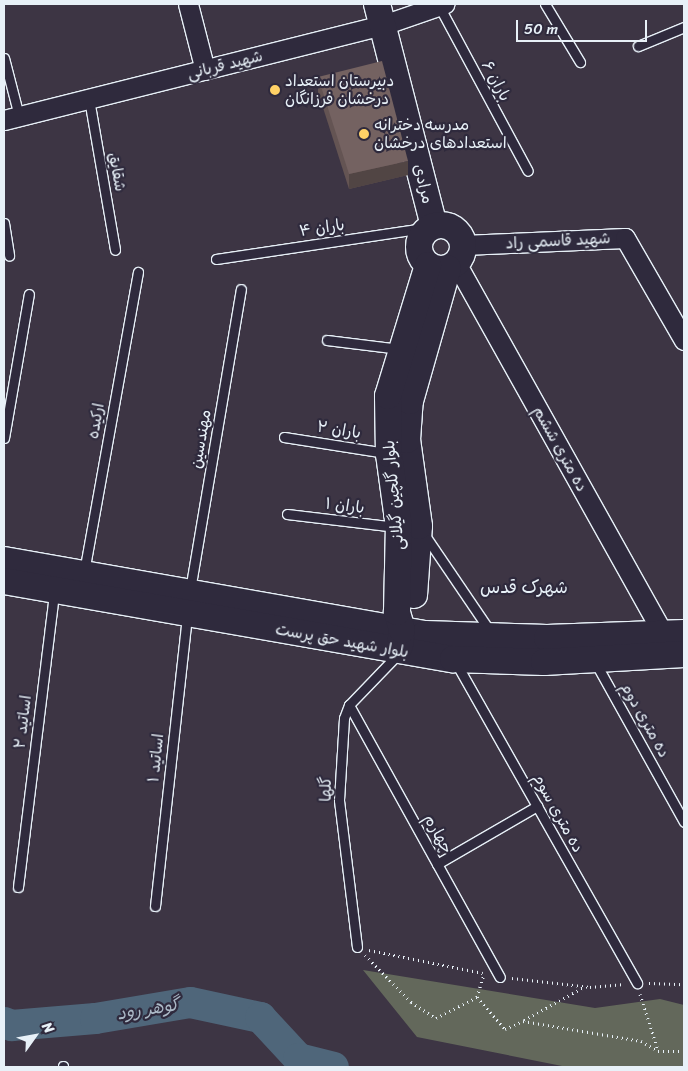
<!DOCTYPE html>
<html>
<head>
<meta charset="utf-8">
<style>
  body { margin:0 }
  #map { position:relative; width:688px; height:1071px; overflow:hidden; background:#3d3544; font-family:Sriracha,"Playpen Sans Arabic",sans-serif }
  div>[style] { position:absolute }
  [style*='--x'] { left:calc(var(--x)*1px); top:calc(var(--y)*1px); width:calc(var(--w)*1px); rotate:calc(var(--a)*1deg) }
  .green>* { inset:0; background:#63685b }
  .river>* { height:31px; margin:-15.5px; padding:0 15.5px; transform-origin:15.5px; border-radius:15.5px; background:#4f667a }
  .path>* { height:3px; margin-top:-1.5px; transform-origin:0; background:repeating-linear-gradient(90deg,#e8f1f8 0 1px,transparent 0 5px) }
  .roads { filter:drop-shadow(1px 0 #e8f1f8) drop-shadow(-1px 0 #e8f1f8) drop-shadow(0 1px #e8f1f8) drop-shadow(0 -1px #e8f1f8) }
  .lane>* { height:9px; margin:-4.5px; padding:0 4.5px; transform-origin:4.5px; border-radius:4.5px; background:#2f2a3d }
  .street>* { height:19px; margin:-9.5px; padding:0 9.5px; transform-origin:9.5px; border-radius:9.5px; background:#2f2a3d }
  .secondary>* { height:26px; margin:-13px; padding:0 13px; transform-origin:13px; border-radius:13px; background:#2f2a3d }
  .secondary>.ring { margin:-13px; padding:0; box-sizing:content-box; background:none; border:26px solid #2f2a3d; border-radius:50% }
  .wall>* { inset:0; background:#645453 }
  .shaded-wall>* { inset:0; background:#514544 }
  .building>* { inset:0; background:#746261 }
  .dots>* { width:14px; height:14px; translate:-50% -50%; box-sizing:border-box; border:2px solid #2f2a3d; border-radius:50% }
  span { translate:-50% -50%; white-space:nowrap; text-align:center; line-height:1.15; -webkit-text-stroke:4.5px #2f2a3d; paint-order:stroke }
  .street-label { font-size:16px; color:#e8f1f8 }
  .poi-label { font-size:16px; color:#e8f1f8 }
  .left { translate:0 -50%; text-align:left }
  .neighbourhood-label { font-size:18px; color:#e8f1f8 }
  .water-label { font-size:18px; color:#abb9c6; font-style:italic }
  .frame { position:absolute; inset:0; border:5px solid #e8f1f8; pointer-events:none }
  .north { position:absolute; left:10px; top:1011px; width:50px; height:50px; -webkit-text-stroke:4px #2f2a3d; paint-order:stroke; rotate:58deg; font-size:14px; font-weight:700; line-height:20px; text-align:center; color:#e8f1f8 }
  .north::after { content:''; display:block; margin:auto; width:18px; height:22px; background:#e8f1f8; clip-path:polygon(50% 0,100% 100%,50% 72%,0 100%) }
  .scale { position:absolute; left:516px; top:20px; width:131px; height:22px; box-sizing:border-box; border:2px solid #e8f1f8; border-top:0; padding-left:6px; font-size:15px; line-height:18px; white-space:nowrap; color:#e8f1f8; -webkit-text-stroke:4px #2f2a3d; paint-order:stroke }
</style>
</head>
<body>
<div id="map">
  <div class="green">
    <i style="clip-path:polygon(363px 970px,595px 1008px,660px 999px,684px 1005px,684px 1067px,567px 1067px,417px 1037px)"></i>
  </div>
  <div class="river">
    <i style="--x:4;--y:1022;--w:8;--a:23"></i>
    <i style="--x:11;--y:1025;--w:84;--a:-4.8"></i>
    <i style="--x:95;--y:1018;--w:96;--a:-9.6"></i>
    <i style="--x:190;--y:1002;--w:72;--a:12.1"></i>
    <i style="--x:260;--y:1017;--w:56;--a:47.2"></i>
    <i style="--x:298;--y:1058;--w:36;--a:14"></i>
  </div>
  <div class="path">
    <i style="--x:369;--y:950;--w:116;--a:11.4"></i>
    <i style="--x:365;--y:955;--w:66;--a:45.6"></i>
    <i style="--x:411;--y:1002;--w:30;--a:33"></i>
    <i style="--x:436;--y:1018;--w:46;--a:-27.1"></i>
    <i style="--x:477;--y:997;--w:43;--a:48.8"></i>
    <i style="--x:505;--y:1029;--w:20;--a:-24"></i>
    <i style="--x:523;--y:1021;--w:120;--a:9.6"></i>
    <i style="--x:641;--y:1041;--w:20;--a:30"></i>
    <i style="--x:658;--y:1051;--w:26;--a:0"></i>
    <i style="--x:512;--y:978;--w:79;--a:6.6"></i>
    <i style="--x:590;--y:987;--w:35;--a:-5"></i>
    <i style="--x:649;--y:983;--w:35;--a:2"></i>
    <i style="--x:640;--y:994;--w:59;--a:72.2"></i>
    <i style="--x:477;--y:997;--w:24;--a:-73"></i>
    <i style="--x:524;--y:1020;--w:68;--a:-28.8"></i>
  </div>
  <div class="roads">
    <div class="lane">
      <i style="--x:545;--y:4;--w:68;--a:58.9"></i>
      <i style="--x:439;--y:6;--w:187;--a:61.7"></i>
      <i style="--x:638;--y:46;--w:50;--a:-22.4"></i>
      <i style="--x:4;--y:58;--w:60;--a:75.5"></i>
      <i style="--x:89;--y:99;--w:153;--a:80.2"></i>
      <i style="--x:4;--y:223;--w:33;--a:81"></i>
      <i style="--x:216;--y:259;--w:217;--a:-8.5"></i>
      <i style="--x:327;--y:340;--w:73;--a:7.1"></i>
      <i style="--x:284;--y:437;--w:103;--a:8.9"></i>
      <i style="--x:4;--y:438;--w:146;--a:-80.2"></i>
      <i style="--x:287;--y:514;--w:110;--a:6.8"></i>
      <i style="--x:424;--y:534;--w:117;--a:55.8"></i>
      <i style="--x:84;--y:572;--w:305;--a:-79.8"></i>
      <i style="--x:190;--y:590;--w:305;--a:-80.4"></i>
      <i style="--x:595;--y:662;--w:183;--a:60.9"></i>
      <i style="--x:456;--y:663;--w:368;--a:60.5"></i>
      <i style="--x:349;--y:705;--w:311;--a:61"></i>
      <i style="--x:437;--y:864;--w:116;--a:-30.1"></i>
      <i style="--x:18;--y:887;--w:296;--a:-83"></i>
      <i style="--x:155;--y:906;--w:294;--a:-83.7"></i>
      <i style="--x:357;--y:947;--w:148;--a:-97"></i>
      <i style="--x:339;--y:800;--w:82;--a:-86.5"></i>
      <i style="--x:344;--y:718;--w:14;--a:-69"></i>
      <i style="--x:349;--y:705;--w:71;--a:-46.1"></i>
      <i style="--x:63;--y:1067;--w:1;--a:-90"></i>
    </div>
    <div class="street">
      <i style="--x:188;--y:4;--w:68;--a:75.6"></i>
      <i style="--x:4;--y:120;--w:391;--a:-14.1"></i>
      <i style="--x:383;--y:25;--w:65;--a:-19"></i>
      <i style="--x:463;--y:245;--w:162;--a:-2.5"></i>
      <i style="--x:625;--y:238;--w:118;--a:60"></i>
      <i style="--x:456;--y:263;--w:425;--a:60.8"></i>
    </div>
    <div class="secondary">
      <i style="--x:377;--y:4;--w:229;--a:75.6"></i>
      <i class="ring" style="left:419px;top:225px;width:18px;height:18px"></i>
      <i style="--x:4;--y:560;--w:427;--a:10"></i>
      <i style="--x:425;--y:634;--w:122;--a:1.9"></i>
      <i style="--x:547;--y:638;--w:137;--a:-2.1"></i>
      <i style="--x:4;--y:581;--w:456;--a:9.9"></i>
      <i style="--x:453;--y:659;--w:91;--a:1.9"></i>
      <i style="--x:544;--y:662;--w:140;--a:-3.3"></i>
      <i style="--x:414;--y:595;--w:69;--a:-85.9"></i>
      <i style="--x:419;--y:526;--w:87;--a:-97.9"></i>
      <i style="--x:407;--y:440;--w:39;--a:-86"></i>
      <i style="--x:410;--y:401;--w:138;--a:-74.1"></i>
      <i style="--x:400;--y:646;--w:16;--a:-83"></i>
      <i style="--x:402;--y:630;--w:19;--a:-106"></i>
      <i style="--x:397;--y:612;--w:85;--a:-88.7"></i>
      <i style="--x:399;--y:527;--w:74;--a:-97.8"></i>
      <i style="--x:389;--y:454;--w:58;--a:-91"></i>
      <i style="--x:388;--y:396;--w:137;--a:-73"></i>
    </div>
  </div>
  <div class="wall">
    <i style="clip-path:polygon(318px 77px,408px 175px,349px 189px,318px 92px)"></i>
  </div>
  <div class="shaded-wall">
    <i style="clip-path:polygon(408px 161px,408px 175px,349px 189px,349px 174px)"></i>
  </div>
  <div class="building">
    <i style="clip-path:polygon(382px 61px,408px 161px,349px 174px,318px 77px)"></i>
  </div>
  <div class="dots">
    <i style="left:275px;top:90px;background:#ffd166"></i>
    <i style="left:364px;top:134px;background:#ffd166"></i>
  </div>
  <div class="street-label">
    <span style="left:225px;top:65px;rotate:-14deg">شهید قربانی</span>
    <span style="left:496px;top:81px;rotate:62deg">باران ۶</span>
    <span style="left:117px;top:172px;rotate:80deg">شقایق</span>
    <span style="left:423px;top:184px;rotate:76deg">مرادی</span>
    <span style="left:322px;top:228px;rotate:-8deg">باران ۴</span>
    <span style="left:558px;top:241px;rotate:-3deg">شهید قاسمی راد</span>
    <span style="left:96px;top:421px;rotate:-80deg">ارکیده</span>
    <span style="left:339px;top:430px;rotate:9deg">باران ۲</span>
    <span style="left:201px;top:439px;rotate:-80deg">مهندسین</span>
    <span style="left:560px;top:449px;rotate:61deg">ده متری ششم</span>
    <span style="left:394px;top:495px;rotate:-95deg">بلوار گلچین گیلانی</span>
    <span style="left:345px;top:506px;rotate:7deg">باران ۱</span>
    <span style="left:342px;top:641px;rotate:10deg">بلوار شهید حق پرست</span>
    <span style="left:645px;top:720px;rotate:61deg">ده متری دوم</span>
    <span style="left:23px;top:722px;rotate:-83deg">اساتید ۲</span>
    <span style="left:156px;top:758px;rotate:-84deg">اساتید ۱</span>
    <span style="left:326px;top:789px;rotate:-89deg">گلها</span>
    <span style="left:558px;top:813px;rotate:61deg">ده متری سوم</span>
    <span style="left:438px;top:834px;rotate:61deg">چهارم</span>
  </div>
  <div class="poi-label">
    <span class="left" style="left:285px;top:90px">دبیرستان استعداد<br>درخشان فرزانگان</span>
    <span class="left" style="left:374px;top:134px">مدرسه دخترانه<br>استعدادهای درخشان</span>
  </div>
  <div class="neighbourhood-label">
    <span style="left:524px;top:587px">شهرک قدس</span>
  </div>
  <div class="water-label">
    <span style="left:148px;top:1009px;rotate:-9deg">گوهر رود</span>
  </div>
  <div class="frame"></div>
  <div class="north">N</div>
  <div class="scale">50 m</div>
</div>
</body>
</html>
